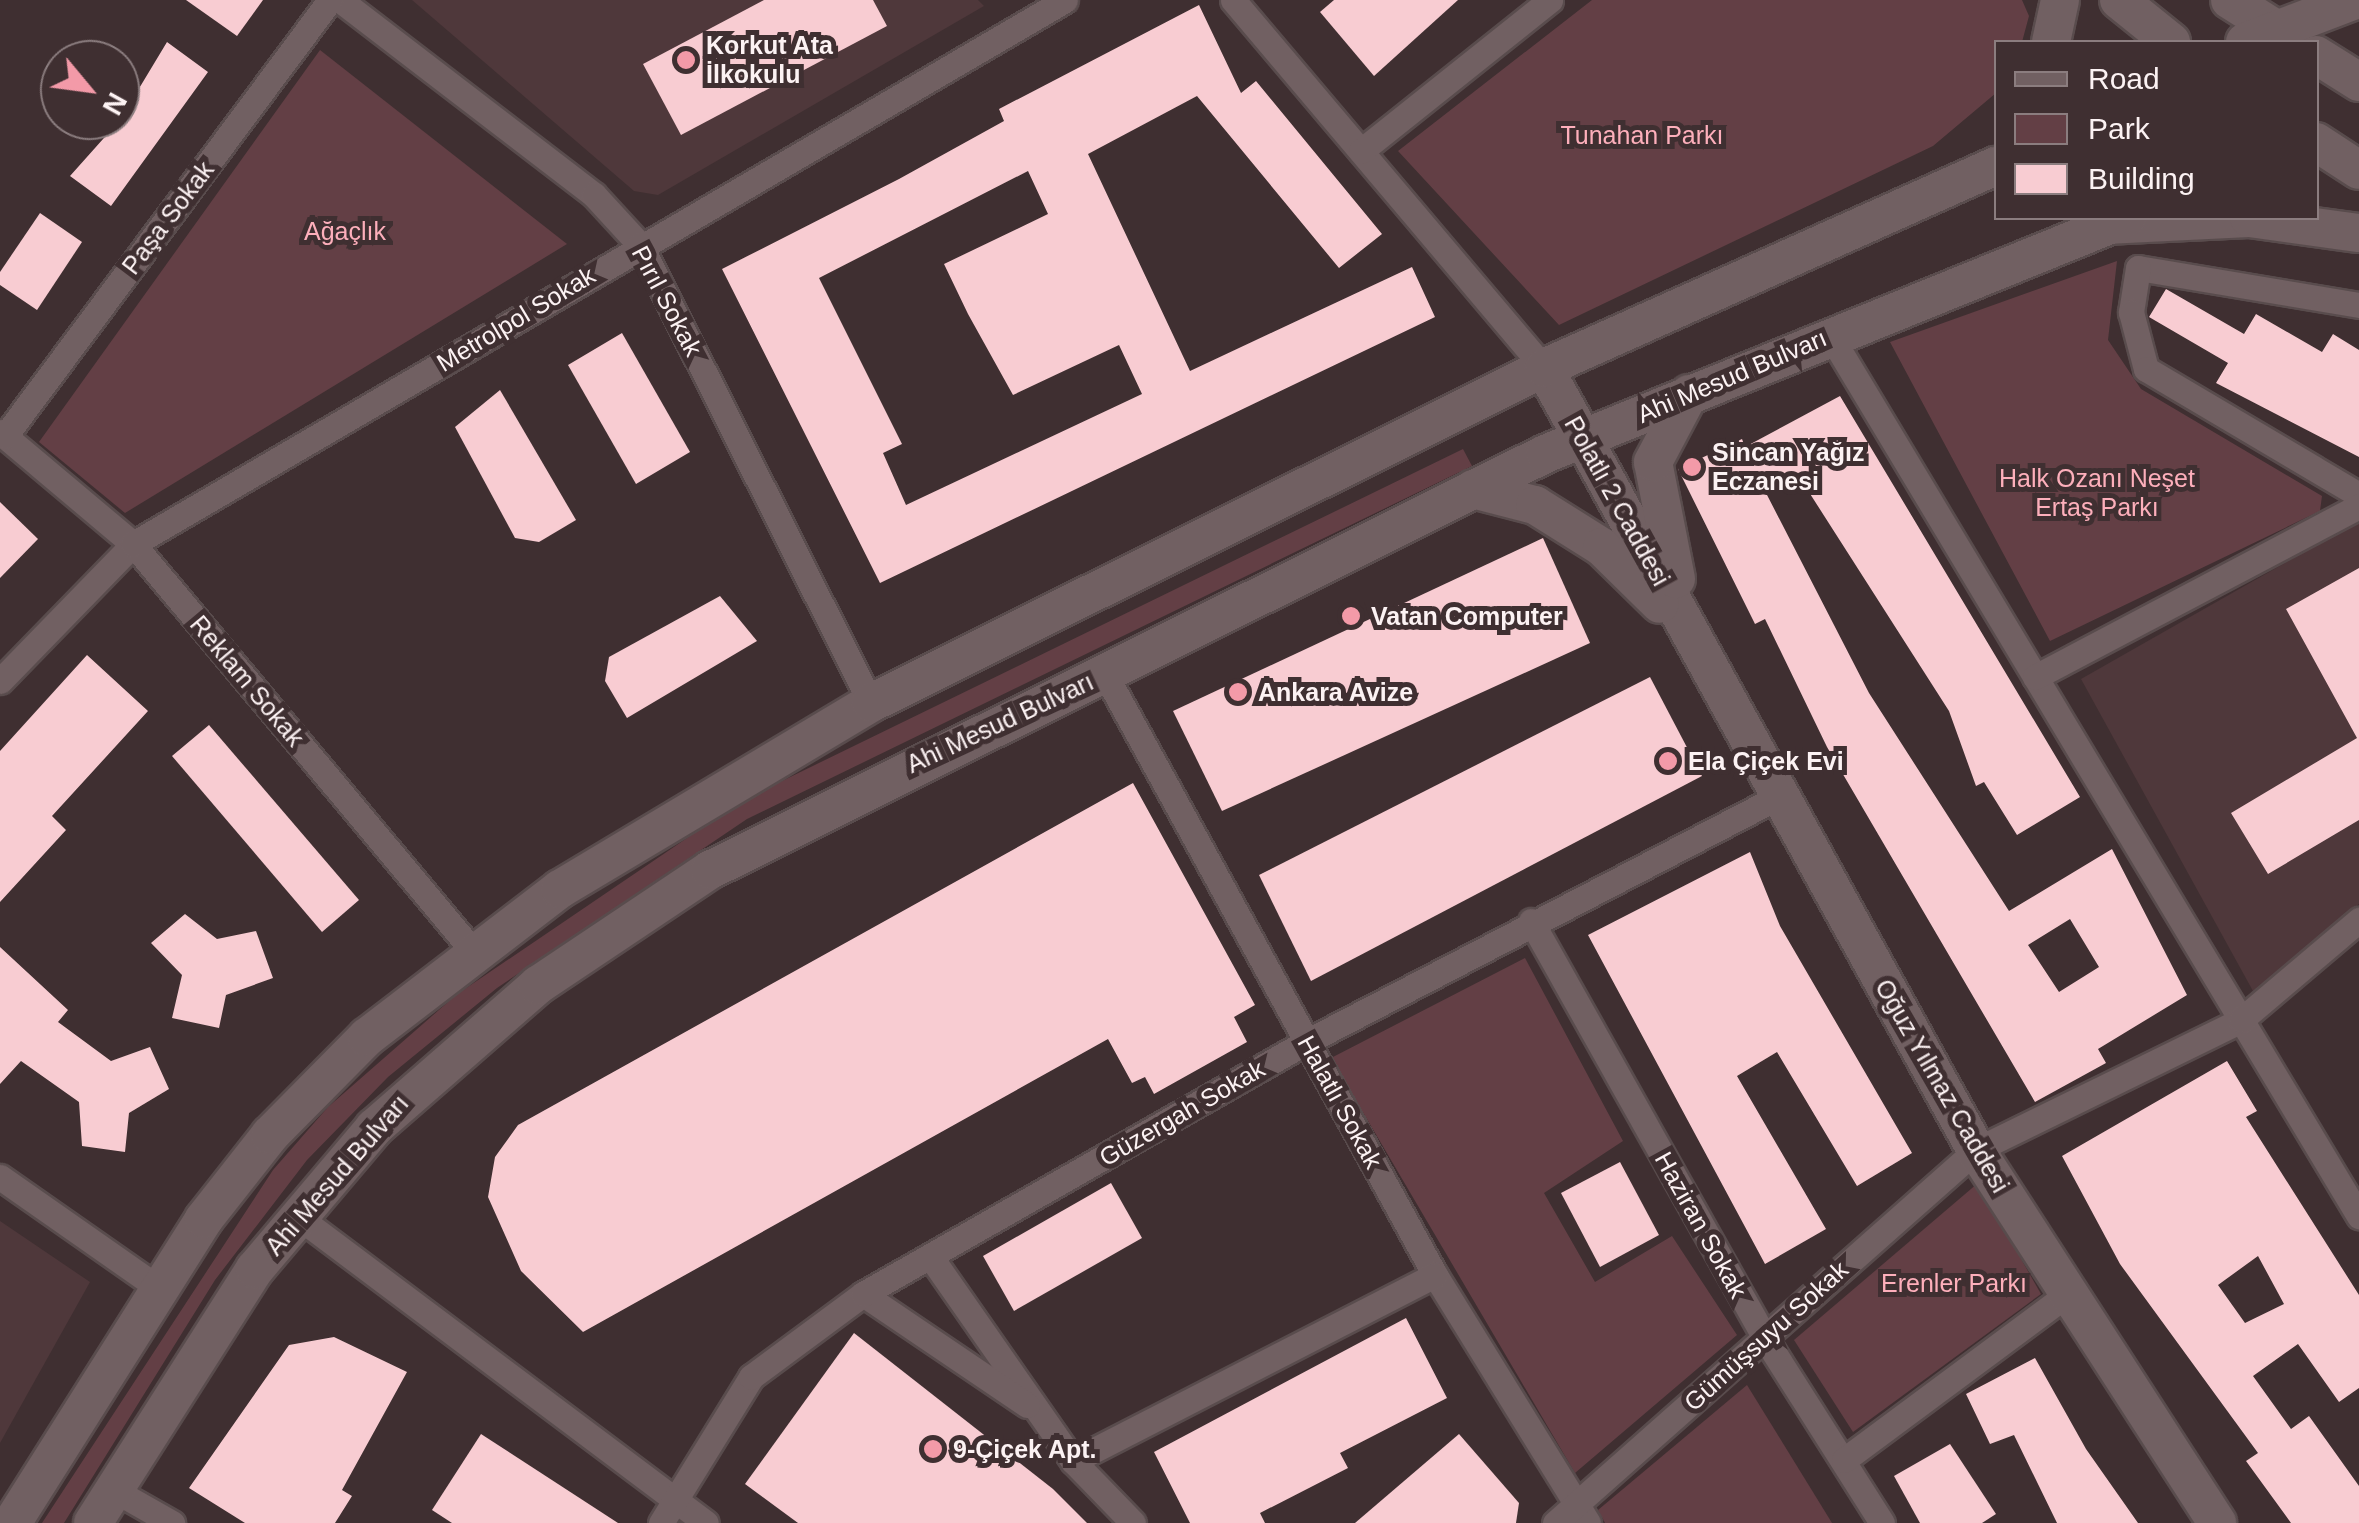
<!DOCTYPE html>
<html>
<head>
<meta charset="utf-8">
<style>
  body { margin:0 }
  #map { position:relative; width:2359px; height:1523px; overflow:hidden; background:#3f2f31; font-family:Arial,sans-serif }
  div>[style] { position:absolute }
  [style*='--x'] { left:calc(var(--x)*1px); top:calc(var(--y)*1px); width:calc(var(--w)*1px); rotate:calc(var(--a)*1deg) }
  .built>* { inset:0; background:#4f383b }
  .green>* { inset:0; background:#633f45 }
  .building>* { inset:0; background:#f8ccd2 }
  .roads { filter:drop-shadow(2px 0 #594c4d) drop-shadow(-2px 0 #594c4d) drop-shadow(0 2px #594c4d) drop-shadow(0 -2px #594c4d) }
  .street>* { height:25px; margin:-12.5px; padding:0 12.5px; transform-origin:12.5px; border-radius:12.5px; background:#716062 }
  .secondary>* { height:38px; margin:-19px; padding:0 19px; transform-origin:19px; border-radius:19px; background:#716062 }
  .dots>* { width:28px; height:28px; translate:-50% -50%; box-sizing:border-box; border:5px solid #3f2f31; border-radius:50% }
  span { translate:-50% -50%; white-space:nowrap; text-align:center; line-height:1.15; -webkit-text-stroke:10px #3f2f31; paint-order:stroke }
  .poi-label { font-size:25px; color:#fcf2f3; font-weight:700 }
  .left { translate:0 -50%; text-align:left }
  .park-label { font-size:25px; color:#fdafbb }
  .street-label { font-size:25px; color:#fcf2f3 }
  .legend { position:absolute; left:1994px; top:40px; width:325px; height:180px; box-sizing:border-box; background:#3f2f31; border:2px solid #8b7d7f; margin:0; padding:12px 18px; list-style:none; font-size:30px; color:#fcf2f3 }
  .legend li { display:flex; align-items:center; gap:20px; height:50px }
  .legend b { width:50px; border:2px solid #8b7d7f }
  .north { position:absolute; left:40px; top:40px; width:100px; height:100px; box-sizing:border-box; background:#3f2f31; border:2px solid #8b7d7f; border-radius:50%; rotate:119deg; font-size:28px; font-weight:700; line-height:40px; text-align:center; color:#fcf2f3 }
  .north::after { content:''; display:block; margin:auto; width:35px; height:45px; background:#f39aa8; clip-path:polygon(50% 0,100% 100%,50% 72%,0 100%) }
</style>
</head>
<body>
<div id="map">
  <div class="built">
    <i style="clip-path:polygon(412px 0,978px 0,984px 6px,658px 195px,634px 191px)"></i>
    <i style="clip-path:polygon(2359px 521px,2359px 904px,2253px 991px,2081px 679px)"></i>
    <i style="clip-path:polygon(0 1221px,90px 1282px,0 1443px)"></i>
  </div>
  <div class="green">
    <i style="clip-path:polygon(1592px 0,2022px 0,2029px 16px,2022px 42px,1996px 42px,1996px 93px,1933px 146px,1559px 325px,1398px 151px)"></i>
    <i style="clip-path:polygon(320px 50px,567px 244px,125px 513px,39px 442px)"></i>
    <i style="clip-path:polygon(2117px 261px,2108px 340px,2141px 389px,2322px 496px,2320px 511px,2050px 641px,1890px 342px)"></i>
    <i style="clip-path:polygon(1463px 449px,1472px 466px,747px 819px,497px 988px,388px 1077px,307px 1160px,215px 1280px,64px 1523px,42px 1523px,273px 1170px,328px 1107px,456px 995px,743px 800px)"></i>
    <i style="clip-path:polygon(1525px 958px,1623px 1141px,1544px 1193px,1595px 1282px,1672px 1236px,1737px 1335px,1575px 1473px,1331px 1058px)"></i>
    <i style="clip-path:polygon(1978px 1183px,2041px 1294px,1853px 1432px,1794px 1340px)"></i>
    <i style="clip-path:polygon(1747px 1385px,1832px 1523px,1605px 1523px,1598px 1510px)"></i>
  </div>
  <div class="building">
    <i style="clip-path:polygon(186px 0,263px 0,237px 36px)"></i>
    <i style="clip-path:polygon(764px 0,873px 0,887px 26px,681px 135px,643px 64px)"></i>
    <i style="clip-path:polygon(1334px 0,1458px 0,1374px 76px,1320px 12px)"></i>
    <i style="clip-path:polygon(evenodd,1199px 5px,1241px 93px,1256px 81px,1382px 234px,1339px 268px,1197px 96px,1088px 154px,1190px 371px,1412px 267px,1435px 317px,880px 583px,722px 269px,899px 179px,1004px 121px,999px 109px,1199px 5px,1028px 171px,1048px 214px,944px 264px,968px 314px,1013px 395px,1119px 345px,1142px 394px,906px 505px,883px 453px,902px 444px,819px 278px,1028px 171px)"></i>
    <i style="clip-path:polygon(167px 42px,208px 72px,111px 206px,70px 176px,120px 120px)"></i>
    <i style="clip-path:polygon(40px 213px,82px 242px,37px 310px,0 285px,0 272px)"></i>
    <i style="clip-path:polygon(2166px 289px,2244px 334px,2256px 314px,2322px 352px,2333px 334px,2359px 350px,2359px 457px,2216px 383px,2228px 363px,2149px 317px)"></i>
    <i style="clip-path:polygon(622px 333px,690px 452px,636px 484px,568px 365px)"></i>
    <i style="clip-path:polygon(500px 390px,576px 520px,539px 542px,515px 538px,455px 427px)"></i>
    <i style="clip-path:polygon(evenodd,1840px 396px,2080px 797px,2017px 835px,1984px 782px,1976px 786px,1949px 711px,1798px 475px,1766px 493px,1869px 693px,2009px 911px,2112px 849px,2187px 995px,2098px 1049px,2106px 1063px,2035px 1102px,1827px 747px,1765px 619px,1755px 624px,1678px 469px,1742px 439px,1745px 447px,1840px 396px,2070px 919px,2099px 967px,2059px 992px,2028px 945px,2070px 919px)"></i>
    <i style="clip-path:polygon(0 502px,38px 539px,0 578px)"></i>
    <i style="clip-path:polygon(1543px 538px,1590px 643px,1222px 811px,1173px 711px)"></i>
    <i style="clip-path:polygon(2359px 568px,2359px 820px,2268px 874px,2231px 813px,2357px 738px,2286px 609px)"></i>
    <i style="clip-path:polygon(720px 596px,757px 641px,627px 718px,605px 681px,609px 657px)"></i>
    <i style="clip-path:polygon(87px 655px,148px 711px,52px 816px,66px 830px,0 902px,0 751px)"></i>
    <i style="clip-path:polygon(1650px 677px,1702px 776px,1311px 981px,1259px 875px)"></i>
    <i style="clip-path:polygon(209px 725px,359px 900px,322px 932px,172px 756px)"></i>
    <i style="clip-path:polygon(1133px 783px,1255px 1005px,1234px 1017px,1247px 1042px,1154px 1094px,1145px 1077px,1132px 1083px,1108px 1039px,583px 1332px,521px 1271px,488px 1197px,495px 1157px,518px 1125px)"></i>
    <i style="clip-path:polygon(1750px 852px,1780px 926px,1912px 1153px,1857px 1186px,1777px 1052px,1737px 1076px,1826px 1229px,1765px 1264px,1588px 935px)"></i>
    <i style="clip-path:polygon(185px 914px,217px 939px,256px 931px,273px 978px,226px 995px,219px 1028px,172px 1018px,182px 975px,151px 943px)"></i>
    <i style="clip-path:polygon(0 947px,68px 1010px,58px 1022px,111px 1061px,150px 1047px,169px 1089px,129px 1113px,125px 1152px,82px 1146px,79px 1102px,21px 1061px,0 1084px)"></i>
    <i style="clip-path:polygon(evenodd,2227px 1061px,2257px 1111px,2246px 1117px,2359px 1295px,2359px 1388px,2339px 1402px,2298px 1344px,2253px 1376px,2291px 1429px,2309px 1416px,2359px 1486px,2359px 1523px,2291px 1523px,2246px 1461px,2258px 1453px,2120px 1264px,2062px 1156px,2227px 1061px,2258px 1256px,2284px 1304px,2245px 1323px,2218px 1285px,2258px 1256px)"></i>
    <i style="clip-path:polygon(1620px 1162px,1659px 1235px,1600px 1267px,1561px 1193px)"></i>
    <i style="clip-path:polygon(1111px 1183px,1142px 1238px,1014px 1311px,983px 1256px)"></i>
    <i style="clip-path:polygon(1406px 1318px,1447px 1398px,1340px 1453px,1348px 1468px,1260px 1513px,1265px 1523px,1190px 1523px,1154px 1452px)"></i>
    <i style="clip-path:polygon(854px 1333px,1053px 1489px,1087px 1523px,798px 1523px,745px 1484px)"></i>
    <i style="clip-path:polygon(334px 1337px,407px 1372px,342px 1490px,352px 1496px,335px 1523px,245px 1523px,189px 1488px,289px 1345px)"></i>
    <i style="clip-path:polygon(2035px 1358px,2086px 1449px,2138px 1523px,2057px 1523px,2014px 1435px,1990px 1444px,1966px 1394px)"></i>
    <i style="clip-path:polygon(481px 1434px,618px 1523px,452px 1523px,432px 1510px)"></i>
    <i style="clip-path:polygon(1459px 1434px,1519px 1503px,1516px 1523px,1355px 1523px)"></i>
    <i style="clip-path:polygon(1950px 1444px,1996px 1514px,1982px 1523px,1920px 1523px,1894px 1476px)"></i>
  </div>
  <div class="roads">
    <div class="street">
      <i style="--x:340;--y:0;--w:320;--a:37.5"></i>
      <i style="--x:594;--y:195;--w:68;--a:47.4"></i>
      <i style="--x:640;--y:245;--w:513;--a:63.24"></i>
      <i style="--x:1233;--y:0;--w:482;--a:49.8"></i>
      <i style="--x:1361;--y:151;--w:242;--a:-38.6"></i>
      <i style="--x:2359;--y:305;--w:224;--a:-170.5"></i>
      <i style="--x:2138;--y:268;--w:45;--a:99"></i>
      <i style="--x:2131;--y:312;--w:59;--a:75.3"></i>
      <i style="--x:2146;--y:369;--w:247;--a:30.6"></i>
      <i style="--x:1830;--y:335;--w:1028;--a:59.02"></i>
      <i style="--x:0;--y:432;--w:174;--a:40.1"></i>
      <i style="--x:133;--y:544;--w:530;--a:50.13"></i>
      <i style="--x:5;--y:436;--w:544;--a:-53.3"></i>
      <i style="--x:1105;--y:674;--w:686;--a:61.23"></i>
      <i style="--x:1435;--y:1275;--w:291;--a:58.3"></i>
      <i style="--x:2035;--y:677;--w:366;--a:-27.8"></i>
      <i style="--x:0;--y:681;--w:191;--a:-45.8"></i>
      <i style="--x:133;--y:544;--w:1079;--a:-30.27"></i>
      <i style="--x:1531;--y:921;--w:477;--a:60.7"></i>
      <i style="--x:1764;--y:1337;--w:220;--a:57.6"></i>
      <i style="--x:0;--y:1177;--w:195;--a:35"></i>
      <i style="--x:297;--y:1216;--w:511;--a:36.89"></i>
      <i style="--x:930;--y:1256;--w:250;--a:55.1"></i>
      <i style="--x:1073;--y:1461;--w:86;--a:45.9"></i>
      <i style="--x:863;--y:1294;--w:198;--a:34.1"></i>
      <i style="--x:1844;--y:1460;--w:275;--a:-36.6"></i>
      <i style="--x:1073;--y:1461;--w:407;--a:-27.2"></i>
      <i style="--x:114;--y:1490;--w:67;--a:29.6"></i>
      <i style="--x:661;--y:1523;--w:172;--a:-58.3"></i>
      <i style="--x:751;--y:1377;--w:139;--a:-36.5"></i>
      <i style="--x:863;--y:1294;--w:510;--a:-29.63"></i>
      <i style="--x:1306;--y:1042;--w:534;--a:-27.43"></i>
      <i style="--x:1555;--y:1523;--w:562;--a:-41.54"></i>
      <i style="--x:1976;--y:1150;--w:295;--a:-26.1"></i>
      <i style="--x:2241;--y:1020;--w:155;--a:-40.3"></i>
    </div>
    <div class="secondary">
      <i style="--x:2119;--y:0;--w:67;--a:38.9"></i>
      <i style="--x:2230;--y:0;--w:71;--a:32.3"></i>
      <i style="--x:2051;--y:42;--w:43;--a:-77.9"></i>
      <i style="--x:2245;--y:42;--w:118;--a:-20.9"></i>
      <i style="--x:2316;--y:55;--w:51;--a:32.1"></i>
      <i style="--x:2316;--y:142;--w:51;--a:33.1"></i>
      <i style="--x:2106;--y:225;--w:143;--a:-2.8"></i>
      <i style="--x:2249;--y:218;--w:111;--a:7.8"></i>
      <i style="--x:1544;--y:368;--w:893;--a:61.08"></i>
      <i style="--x:1976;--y:1150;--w:444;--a:57.1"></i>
      <i style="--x:1473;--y:489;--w:64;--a:14.5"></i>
      <i style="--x:1535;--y:505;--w:79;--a:32.1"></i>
      <i style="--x:1602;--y:547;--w:81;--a:44.5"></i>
      <i style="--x:1676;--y:579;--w:119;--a:-101.1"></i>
      <i style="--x:1653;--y:462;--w:77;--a:-62.1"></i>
      <i style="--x:12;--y:1523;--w:360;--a:-57.7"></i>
      <i style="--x:204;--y:1219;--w:107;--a:-51.8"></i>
      <i style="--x:270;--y:1135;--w:138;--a:-45.3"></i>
      <i style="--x:367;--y:1037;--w:243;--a:-37.5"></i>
      <i style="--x:560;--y:889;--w:362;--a:-30.9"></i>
      <i style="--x:871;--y:703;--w:752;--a:-26.46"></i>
      <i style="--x:1544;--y:368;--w:495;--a:-24.1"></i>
      <i style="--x:93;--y:1523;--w:301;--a:-57.5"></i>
      <i style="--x:255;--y:1269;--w:185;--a:-49.8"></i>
      <i style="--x:374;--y:1128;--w:218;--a:-41.1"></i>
      <i style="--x:538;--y:985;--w:207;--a:-33.8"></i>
      <i style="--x:710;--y:870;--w:933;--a:-26.48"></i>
      <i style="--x:1545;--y:454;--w:628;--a:-22.07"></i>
    </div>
  </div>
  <div class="dots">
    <i style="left:686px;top:60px;background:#f39aa8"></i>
    <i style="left:1692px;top:467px;background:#f39aa8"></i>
    <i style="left:1351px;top:616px;background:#f39aa8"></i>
    <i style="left:1238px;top:692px;background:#f39aa8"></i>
    <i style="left:1668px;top:761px;background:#f39aa8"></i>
    <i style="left:933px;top:1449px;background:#f39aa8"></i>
  </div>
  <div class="poi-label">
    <span class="left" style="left:706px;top:60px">Korkut Ata<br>İlkokulu</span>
    <span class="left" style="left:1712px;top:467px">Sincan Yağız<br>Eczanesi</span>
    <span class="left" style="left:1371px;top:616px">Vatan Computer</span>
    <span class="left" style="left:1258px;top:692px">Ankara Avize</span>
    <span class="left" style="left:1688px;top:761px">Ela Çiçek Evi</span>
    <span class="left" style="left:953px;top:1449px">9-Çiçek Apt.</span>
  </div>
  <div class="park-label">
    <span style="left:1642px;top:135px">Tunahan Parkı</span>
    <span style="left:345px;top:231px">Ağaçlık</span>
    <span style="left:2097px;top:493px">Halk Ozanı Neşet<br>Ertaş Parkı</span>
    <span style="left:1954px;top:1283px">Erenler Parkı</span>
  </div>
  <div class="street-label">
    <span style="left:168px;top:218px;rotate:-53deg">Paşa Sokak</span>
    <span style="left:667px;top:301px;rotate:62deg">Pırıl Sokak</span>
    <span style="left:516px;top:319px;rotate:-31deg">Metrolpol Sokak</span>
    <span style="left:1732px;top:376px;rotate:-23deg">Ahi Mesud Bulvarı</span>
    <span style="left:1617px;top:501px;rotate:61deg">Polatlı 2 Caddesi</span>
    <span style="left:247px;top:681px;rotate:50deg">Reklam Sokak</span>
    <span style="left:1000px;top:723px;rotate:-25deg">Ahi Mesud Bulvarı</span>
    <span style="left:1942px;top:1086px;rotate:60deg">Oğuz Yılmaz Caddesi</span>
    <span style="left:1340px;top:1102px;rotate:61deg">Halatlı Sokak</span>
    <span style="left:1182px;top:1113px;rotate:-30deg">Güzergah Sokak</span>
    <span style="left:337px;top:1175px;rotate:-49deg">Ahi Mesud Bulvarı</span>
    <span style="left:1701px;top:1225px;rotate:61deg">Haziran Sokak</span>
    <span style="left:1766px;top:1336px;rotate:-42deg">Gümüşsuyu Sokak</span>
  </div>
  <ul class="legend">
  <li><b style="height:12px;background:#716062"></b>Road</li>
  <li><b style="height:28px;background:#633f45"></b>Park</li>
  <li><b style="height:28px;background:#f8ccd2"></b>Building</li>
  </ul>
  <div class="north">N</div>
</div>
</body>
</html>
